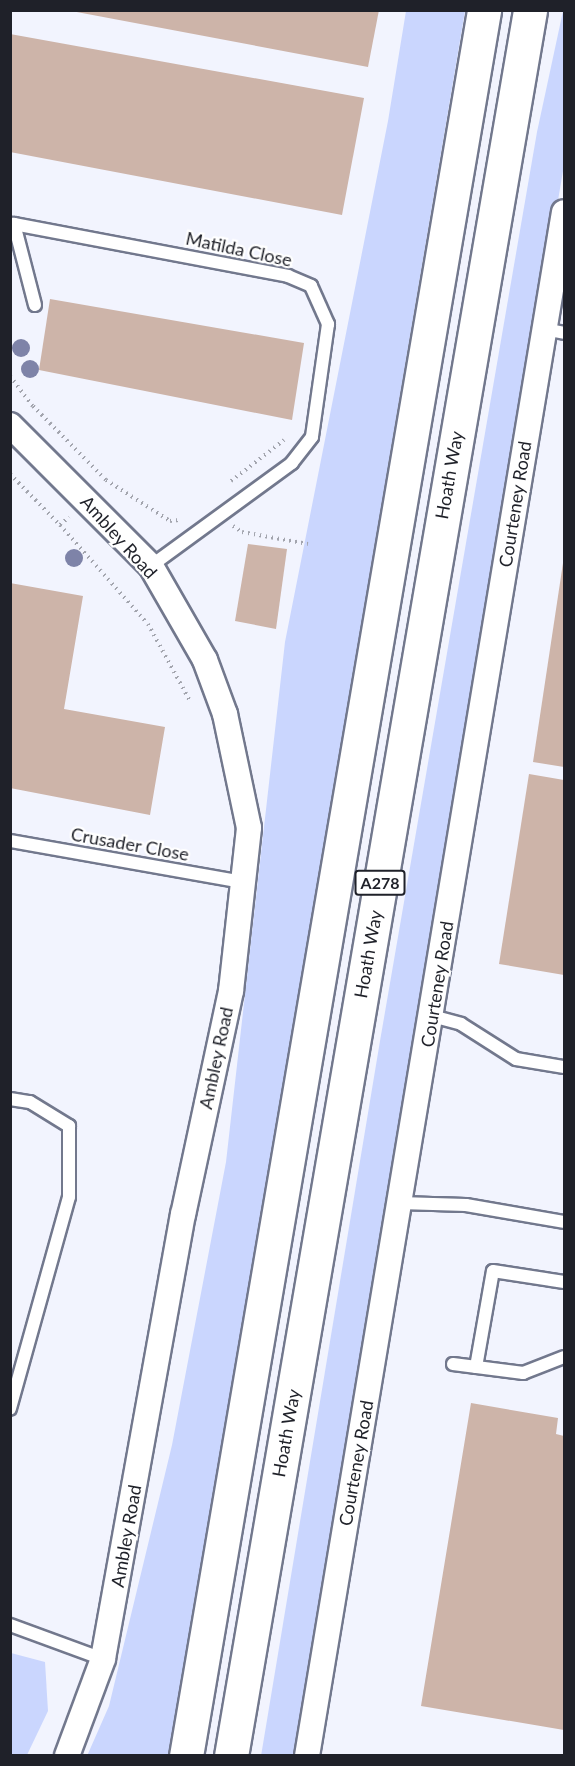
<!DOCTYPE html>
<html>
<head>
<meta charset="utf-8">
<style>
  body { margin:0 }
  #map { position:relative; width:575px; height:1766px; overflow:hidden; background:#f2f4fe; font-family:Lato,sans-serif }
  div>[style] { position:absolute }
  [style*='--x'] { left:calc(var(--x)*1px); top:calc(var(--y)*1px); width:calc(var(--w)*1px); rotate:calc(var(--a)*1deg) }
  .green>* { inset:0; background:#cad6fe }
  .building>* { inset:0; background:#cdb4a9 }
  .path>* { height:4px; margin-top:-2px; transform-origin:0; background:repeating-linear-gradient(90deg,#a3a5ae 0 1.5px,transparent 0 6px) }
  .roads { filter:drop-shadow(2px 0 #72788d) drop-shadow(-2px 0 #72788d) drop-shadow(0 2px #72788d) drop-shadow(0 -2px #72788d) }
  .lane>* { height:12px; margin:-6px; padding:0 6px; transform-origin:6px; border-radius:6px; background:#fff }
  .street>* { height:24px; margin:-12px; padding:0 12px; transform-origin:12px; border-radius:12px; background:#fff }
  .primary>* { height:33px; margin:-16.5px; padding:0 16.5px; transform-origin:16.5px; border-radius:16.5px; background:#fff }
  .trees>* { width:18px; height:18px; margin:-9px; border-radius:50%; background:#7e83a8 }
  span { translate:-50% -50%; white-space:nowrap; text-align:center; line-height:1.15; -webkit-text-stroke:4.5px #fff; paint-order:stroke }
  .shield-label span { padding:2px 4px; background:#fff; border:2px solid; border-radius:4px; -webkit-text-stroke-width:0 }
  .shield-label { font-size:16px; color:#1f2129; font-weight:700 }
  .street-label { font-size:18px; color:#1f2129 }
  .frame { position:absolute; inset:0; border:12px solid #1f2129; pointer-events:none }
</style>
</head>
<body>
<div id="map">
  <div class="green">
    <i style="clip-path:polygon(406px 11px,465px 11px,170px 1755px,87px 1756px,109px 1706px,172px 1445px,226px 1162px,285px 642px,388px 121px)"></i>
    <i style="clip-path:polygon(563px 11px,564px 165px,327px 1564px,293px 1755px,261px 1756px,380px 1041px,537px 132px)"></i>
    <i style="clip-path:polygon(11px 1653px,45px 1662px,48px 1711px,27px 1755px,11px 1755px)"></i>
  </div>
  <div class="building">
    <i style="clip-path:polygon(66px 10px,379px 10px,368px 67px)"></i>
    <i style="clip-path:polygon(10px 34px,364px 98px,342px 215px,10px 152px)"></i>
    <i style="clip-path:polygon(50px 299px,304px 343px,292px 420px,39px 370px)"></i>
    <i style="clip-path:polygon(248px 544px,287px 549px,276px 629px,235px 621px)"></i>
    <i style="clip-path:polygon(563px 563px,564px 563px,564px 767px,533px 762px)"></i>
    <i style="clip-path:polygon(10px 583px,83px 596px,64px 709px,165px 727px,150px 815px,10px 788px)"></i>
    <i style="clip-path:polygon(529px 774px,564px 780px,564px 975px,499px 964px)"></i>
    <i style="clip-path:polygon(471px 1403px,558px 1418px,556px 1434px,564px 1436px,564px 1730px,421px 1706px)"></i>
  </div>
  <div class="path">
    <i style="--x:10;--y:376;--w:38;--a:53"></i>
    <i style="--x:33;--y:406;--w:104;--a:45.4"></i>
    <i style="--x:106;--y:480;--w:76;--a:32.6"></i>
    <i style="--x:170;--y:521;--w:9;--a:-6"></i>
    <i style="--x:10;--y:474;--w:71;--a:45.6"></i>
    <i style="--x:60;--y:525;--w:12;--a:-42"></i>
    <i style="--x:231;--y:481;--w:67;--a:-37.7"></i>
    <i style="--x:60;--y:525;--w:132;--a:48.4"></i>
    <i style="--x:148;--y:624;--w:88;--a:61.4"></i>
    <i style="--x:233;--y:526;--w:11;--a:34"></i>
    <i style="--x:242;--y:532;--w:67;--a:10.3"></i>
  </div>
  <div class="roads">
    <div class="lane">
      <i style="--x:35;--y:305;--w:84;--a:-104.5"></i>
      <i style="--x:14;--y:224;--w:279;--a:10.7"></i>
      <i style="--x:288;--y:276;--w:25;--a:23"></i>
      <i style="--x:311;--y:286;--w:42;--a:65.9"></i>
      <i style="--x:328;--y:324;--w:114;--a:98.1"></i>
      <i style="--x:312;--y:437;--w:33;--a:128"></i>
      <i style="--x:292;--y:463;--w:175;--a:143.9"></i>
      <i style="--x:544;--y:329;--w:20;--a:11"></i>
      <i style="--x:10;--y:841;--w:236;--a:10"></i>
      <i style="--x:432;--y:1016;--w:30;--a:15"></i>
      <i style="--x:461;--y:1024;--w:65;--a:32.5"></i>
      <i style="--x:516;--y:1059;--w:49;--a:9.5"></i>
      <i style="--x:10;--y:1099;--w:20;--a:9"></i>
      <i style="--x:30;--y:1102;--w:46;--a:31.6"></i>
      <i style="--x:69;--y:1126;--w:71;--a:90"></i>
      <i style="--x:69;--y:1197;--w:220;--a:105.6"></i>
      <i style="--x:400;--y:1203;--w:66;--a:1.7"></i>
      <i style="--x:466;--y:1205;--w:99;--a:9.8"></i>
      <i style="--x:453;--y:1364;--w:71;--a:7.3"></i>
      <i style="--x:523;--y:1373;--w:44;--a:-21.3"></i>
      <i style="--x:476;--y:1367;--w:97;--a:-80"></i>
      <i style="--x:493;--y:1271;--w:72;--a:8.8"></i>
      <i style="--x:10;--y:1625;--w:99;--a:20.1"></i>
    </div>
    <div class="street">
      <i style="--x:10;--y:425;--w:199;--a:45"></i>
      <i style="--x:151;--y:566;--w:108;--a:60.1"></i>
      <i style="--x:205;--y:660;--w:58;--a:69.7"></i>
      <i style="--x:225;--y:714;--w:116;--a:78.1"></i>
      <i style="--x:249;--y:828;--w:164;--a:96.3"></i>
      <i style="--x:231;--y:991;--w:228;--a:102.1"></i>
      <i style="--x:183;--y:1214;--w:452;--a:100.2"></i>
      <i style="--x:103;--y:1659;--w:103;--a:110.4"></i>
      <i style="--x:307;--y:1756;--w:1565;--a:-80.55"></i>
    </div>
    <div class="primary">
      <i style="--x:186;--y:1756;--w:1771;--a:-80.31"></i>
      <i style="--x:231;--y:1756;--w:1771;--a:-80.28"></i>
    </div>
  </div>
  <div class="trees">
    <i style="left:21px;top:348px"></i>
    <i style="left:30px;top:369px"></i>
    <i style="left:74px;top:558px"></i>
  </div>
  <div class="shield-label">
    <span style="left:380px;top:883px">A278</span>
  </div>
  <div class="street-label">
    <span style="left:239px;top:249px;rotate:12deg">Matilda Close</span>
    <span style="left:449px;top:475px;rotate:-80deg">Hoath Way</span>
    <span style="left:515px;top:504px;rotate:-81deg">Courteney Road</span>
    <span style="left:119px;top:537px;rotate:48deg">Ambley Road</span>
    <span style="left:130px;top:844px;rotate:10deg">Crusader Close</span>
    <span style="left:368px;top:954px;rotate:-80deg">Hoath Way</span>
    <span style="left:437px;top:984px;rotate:-81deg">Courteney Road</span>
    <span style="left:216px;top:1058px;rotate:-78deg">Ambley Road</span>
    <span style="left:286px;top:1433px;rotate:-80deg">Hoath Way</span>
    <span style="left:356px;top:1463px;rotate:-80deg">Courteney Road</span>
    <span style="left:126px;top:1536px;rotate:-80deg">Ambley Road</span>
  </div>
  <div class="frame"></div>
</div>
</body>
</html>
